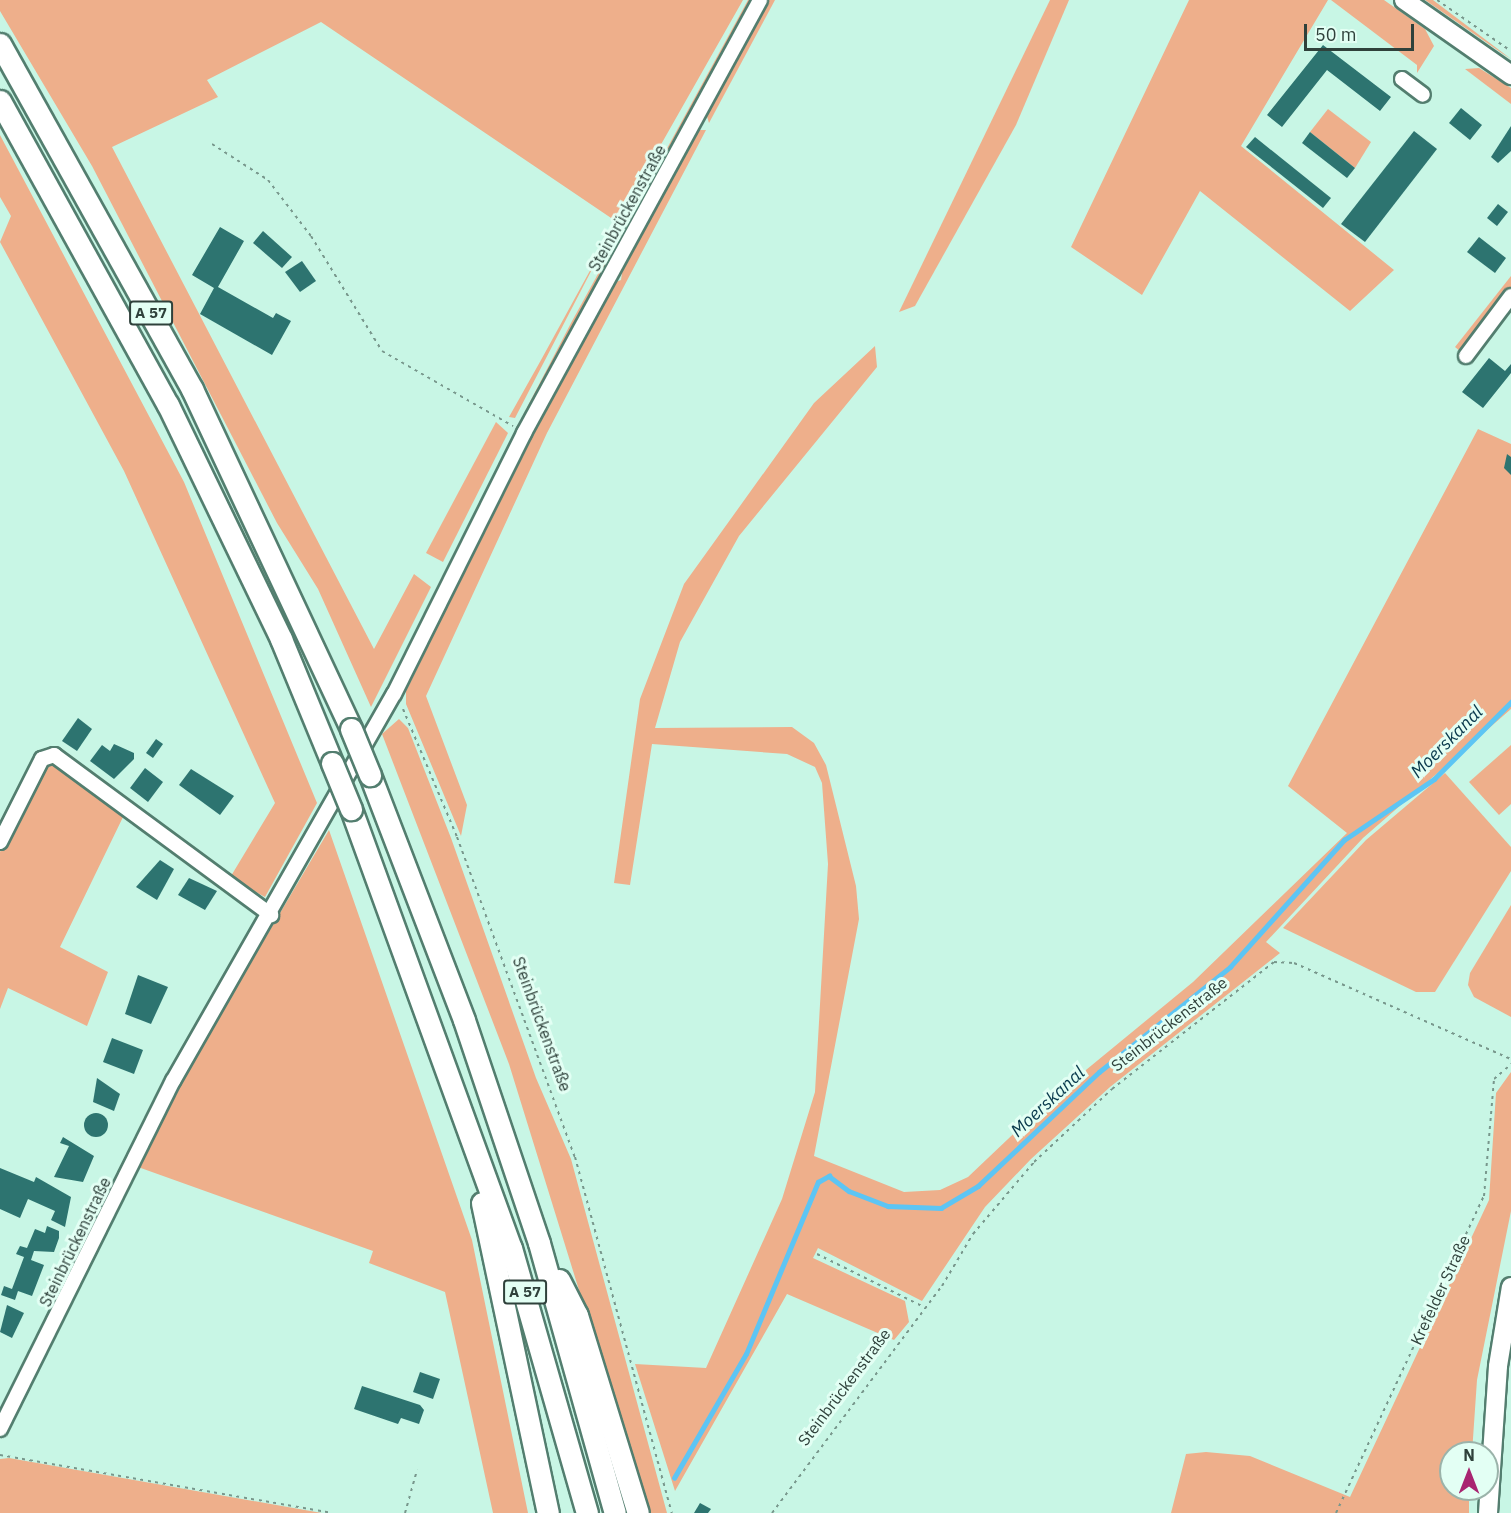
<!DOCTYPE html>
<html>
<head>
<meta charset="utf-8">
<style>
  body { margin:0 }
  #map { position:relative; width:1511px; height:1513px; overflow:hidden; background:#c8f6e5; font-family:"IBM Plex Sans",sans-serif }
  div>[style] { position:absolute }
  [style*='--x'] { left:calc(var(--x)*1px); top:calc(var(--y)*1px); width:calc(var(--w)*1px); rotate:calc(var(--a)*1deg) }
  .green>* { inset:0; background:#eeaf8b }
  .stream>* { height:4.5px; margin:-2.25px; padding:0 2.25px; transform-origin:2.25px; border-radius:2.25px; background:#5dc5f4 }
  .building>* { inset:0; background:#2d7470 }
  .round { border-radius:50% }
  .path>* { height:2px; margin-top:-1px; transform-origin:0; background:repeating-linear-gradient(90deg,#78978c 0 3px,transparent 0 7.5px) }
  .roads { filter:drop-shadow(2px 0 #537e6f) drop-shadow(-2px 0 #537e6f) drop-shadow(0 2px #537e6f) drop-shadow(0 -2px #537e6f) }
  .minor>* { height:14px; margin:-7px; padding:0 7px; transform-origin:7px; border-radius:7px; background:#fff }
  .major>* { height:18px; margin:-9px; padding:0 9px; transform-origin:9px; border-radius:9px; background:#fff }
  .highway>* { height:21px; margin:-10.5px; padding:0 10.5px; transform-origin:10.5px; border-radius:10.5px; background:#fff }
  .bridges { filter:drop-shadow(2px 0 #537e6f) drop-shadow(-2px 0 #537e6f) drop-shadow(0 2px #537e6f) drop-shadow(0 -2px #537e6f) }
  .highway-bridge>* { height:21px; margin:-10.5px; padding:0 10.5px; transform-origin:10.5px; border-radius:10.5px; background:#fff }
  span { translate:-50% -50%; white-space:nowrap; text-align:center; line-height:1.15; -webkit-text-stroke:6px #e3fff4; paint-order:stroke }
  .shield-label span { padding:2px 4px; background:#e3fff4; border:2px solid; border-radius:4px; -webkit-text-stroke-width:0 }
  .shield-label { font-size:15px; color:#2f413b; font-weight:700 }
  .street-label { font-size:16px; color:#2f413b }
  .water-label { font-size:18px; color:#09394c; font-style:italic }
  .north { position:absolute; left:1439px; top:1441px; width:60px; height:60px; box-sizing:border-box; background:#e3fff4; border:2px solid #9bb3aa; border-radius:50%; rotate:0deg; font-size:16px; font-weight:700; line-height:24px; text-align:center; color:#2f413b }
  .north::after { content:''; display:block; margin:auto; width:21px; height:27px; background:#a82571; clip-path:polygon(50% 0,100% 100%,50% 72%,0 100%) }
  .scale { position:absolute; left:1304px; top:24px; width:110px; height:27px; box-sizing:border-box; border:3px solid #2f413b; border-top:0; padding-left:8px; font-size:18px; line-height:21px; white-space:nowrap; color:#2f413b; -webkit-text-stroke:4px #e3fff4; paint-order:stroke }
</style>
</head>
<body>
<div id="map">
  <div class="green">
    <i style="clip-path:polygon(0 0,743px 0,617px 222px,321px 22px,207px 80px,218px 97px,112px 147px,374px 649px,414px 574px,431px 587px,371px 707px,318px 589px,277px 523px,92px 166px,0 11px)"></i>
    <i style="clip-path:polygon(748px 0,752px 0,629px 218px)"></i>
    <i style="clip-path:polygon(768px 0,775px 0,709px 123px,706px 113px)"></i>
    <i style="clip-path:polygon(1050px 0,1069px 0,1016px 125px,915px 306px,899px 312px)"></i>
    <i style="clip-path:polygon(1189px 0,1328px 0,1241px 146px,1394px 270px,1350px 311px,1200px 191px,1142px 295px,1071px 247px)"></i>
    <i style="clip-path:polygon(1331px 0,1384px 0,1425px 29px,1434px 46px,1417px 73px,1417px 65px)"></i>
    <i style="clip-path:polygon(1425px 0,1433px 0,1511px 59px,1503px 54px)"></i>
    <i style="clip-path:polygon(1479px 68px,1511px 88px,1511px 104px,1465px 69px)"></i>
    <i style="clip-path:polygon(1328px 109px,1371px 142px,1355px 168px,1310px 132px)"></i>
    <i style="clip-path:polygon(696px 130px,706px 130px,547px 433px,426px 696px,467px 805px,461px 836px,406px 704px,406px 691px,534px 430px,613px 283px,621px 280px,623px 266px)"></i>
    <i style="clip-path:polygon(0 135px,184px 482px,317px 803px,265px 897px,226px 876px,231px 876px,275px 803px,124px 471px,0 242px,11px 216px,0 197px)"></i>
    <i style="clip-path:polygon(615px 225px,515px 418px,509px 417px,541px 360px)"></i>
    <i style="clip-path:polygon(621px 232px,624px 234px,521px 419px,571px 323px)"></i>
    <i style="clip-path:polygon(1511px 276px,1511px 287px,1460px 351px,1455px 347px)"></i>
    <i style="clip-path:polygon(875px 346px,877px 367px,739px 536px,680px 642px,655px 728px,792px 727px,814px 743px,826px 765px,856px 886px,859px 919px,814px 1156px,904px 1192px,940px 1190px,968px 1177px,1047px 1102px,1193px 982px,1347px 833px,1288px 786px,1478px 429px,1511px 444px,1511px 709px,1363px 838px,1266px 942px,1280px 953px,1110px 1087px,1031px 1159px,985px 1207px,922px 1301px,818px 1248px,813px 1258px,905px 1301px,909px 1322px,894px 1340px,787px 1294px,675px 1491px,635px 1364px,706px 1368px,782px 1199px,815px 1092px,828px 864px,822px 783px,815px 767px,787px 754px,652px 744px,630px 885px,614px 883px,640px 699px,684px 584px,814px 403px)"></i>
    <i style="clip-path:polygon(496px 422px,508px 433px,443px 562px,426px 553px)"></i>
    <i style="clip-path:polygon(399px 719px,408px 728px,451px 838px,536px 1078px,571px 1159px,667px 1513px,648px 1513px,509px 1064px,382px 734px)"></i>
    <i style="clip-path:polygon(1511px 745px,1511px 804px,1499px 815px,1469px 782px)"></i>
    <i style="clip-path:polygon(53px 762px,124px 815px,60px 947px,108px 972px,87px 1026px,8px 988px,0 1009px,0 852px,44px 766px)"></i>
    <i style="clip-path:polygon(1445px 773px,1511px 847px,1511px 871px,1435px 992px,1416px 992px,1283px 928px,1366px 840px)"></i>
    <i style="clip-path:polygon(329px 830px,472px 1240px,528px 1513px,493px 1513px,445px 1292px,369px 1263px,373px 1251px,138px 1167px,183px 1077px)"></i>
    <i style="clip-path:polygon(1511px 905px,1511px 1017px,1474px 997px,1468px 985px,1470px 973px)"></i>
    <i style="clip-path:polygon(1511px 1072px,1511px 1211px,1477px 1380px,1472px 1453px,1451px 1453px,1451px 1489px,1469px 1489px,1469px 1513px,1171px 1513px,1186px 1454px,1206px 1452px,1250px 1456px,1350px 1497px,1489px 1200px,1496px 1093px)"></i>
    <i style="clip-path:polygon(9px 1458px,282px 1506px,322px 1513px,0 1513px,0 1459px)"></i>
  </div>
  <div class="stream">
    <i style="--x:674;--y:1478;--w:143;--a:-59.9"></i>
    <i style="--x:746;--y:1354;--w:186;--a:-67.3"></i>
    <i style="--x:818;--y:1182;--w:13;--a:-29"></i>
    <i style="--x:829;--y:1176;--w:25;--a:37"></i>
    <i style="--x:849;--y:1191;--w:42;--a:21"></i>
    <i style="--x:888;--y:1206;--w:53;--a:2.2"></i>
    <i style="--x:941;--y:1208;--w:43;--a:-30.7"></i>
    <i style="--x:978;--y:1186;--w:166;--a:-43.3"></i>
    <i style="--x:1099;--y:1072;--w:168;--a:-38.7"></i>
    <i style="--x:1230;--y:967;--w:171;--a:-48.1"></i>
    <i style="--x:1344;--y:840;--w:109;--a:-34.1"></i>
    <i style="--x:1434;--y:779;--w:109;--a:-45"></i>
  </div>
  <div class="building">
    <i style="clip-path:polygon(1323px 45px,1391px 97px,1380px 111px,1327px 70px,1282px 127px,1267px 115px)"></i>
    <i style="clip-path:polygon(1461px 108px,1482px 125px,1470px 140px,1449px 123px)"></i>
    <i style="clip-path:polygon(1511px 126px,1511px 151px,1498px 163px,1491px 157px)"></i>
    <i style="clip-path:polygon(1414px 131px,1437px 149px,1365px 242px,1341px 224px)"></i>
    <i style="clip-path:polygon(1310px 132px,1355px 168px,1347px 178px,1302px 143px)"></i>
    <i style="clip-path:polygon(1255px 137px,1331px 198px,1323px 208px,1246px 147px)"></i>
    <i style="clip-path:polygon(1498px 204px,1508px 212px,1497px 226px,1487px 218px)"></i>
    <i style="clip-path:polygon(220px 227px,244px 241px,218px 287px,273px 318px,276px 313px,291px 321px,272px 355px,200px 314px,214px 288px,192px 275px)"></i>
    <i style="clip-path:polygon(263px 231px,292px 257px,282px 268px,253px 243px)"></i>
    <i style="clip-path:polygon(1479px 237px,1506px 258px,1495px 273px,1467px 252px)"></i>
    <i style="clip-path:polygon(302px 261px,316px 281px,300px 292px,285px 272px)"></i>
    <i style="clip-path:polygon(1489px 358px,1505px 371px,1511px 364px,1511px 373px,1483px 408px,1462px 392px)"></i>
    <i style="clip-path:polygon(1507px 454px,1511px 457px,1511px 475px,1504px 468px)"></i>
    <i style="clip-path:polygon(78px 718px,92px 729px,77px 751px,62px 741px)"></i>
    <i style="clip-path:polygon(156px 739px,163px 744px,153px 758px,146px 753px)"></i>
    <i style="clip-path:polygon(114px 744px,134px 753px,134px 759px,114px 779px,90px 761px,102px 745px,110px 751px)"></i>
    <i style="clip-path:polygon(145px 768px,163px 782px,148px 802px,130px 788px)"></i>
    <i style="clip-path:polygon(191px 769px,234px 796px,220px 815px,179px 785px)"></i>
    <i style="clip-path:polygon(160px 860px,174px 869px,157px 900px,136px 887px)"></i>
    <i style="clip-path:polygon(189px 878px,217px 891px,205px 910px,178px 895px)"></i>
    <i style="clip-path:polygon(138px 975px,168px 987px,151px 1024px,125px 1014px)"></i>
    <i style="clip-path:polygon(112px 1038px,143px 1050px,134px 1074px,103px 1062px)"></i>
    <i style="clip-path:polygon(97px 1078px,120px 1094px,114px 1111px,93px 1102px)"></i>
    <i class="round" style="left:84px;top:1113px;width:24px;height:24px"></i>
    <i style="clip-path:polygon(63px 1137px,94px 1156px,83px 1182px,54px 1177px,69px 1146px,60px 1143px)"></i>
    <i style="clip-path:polygon(0 1168px,34px 1182px,36px 1177px,71px 1197px,65px 1227px,51px 1220px,55px 1211px,28px 1199px,20px 1218px,0 1209px)"></i>
    <i style="clip-path:polygon(47px 1226px,59px 1231px,59px 1238px,54px 1252px,34px 1251px,31px 1260px,44px 1265px,32px 1296px,18px 1291px,15px 1300px,1px 1295px,4px 1286px,12px 1289px,24px 1257px,16px 1254px,20px 1246px,27px 1248px,35px 1229px,45px 1233px)"></i>
    <i style="clip-path:polygon(7px 1305px,24px 1313px,12px 1338px,0 1332px)"></i>
    <i style="clip-path:polygon(420px 1372px,440px 1379px,433px 1399px,413px 1392px)"></i>
    <i style="clip-path:polygon(362px 1386px,420px 1405px,424px 1410px,419px 1424px,401px 1418px,398px 1424px,354px 1409px)"></i>
    <i style="clip-path:polygon(700px 1503px,711px 1509px,708px 1513px,694px 1513px)"></i>
  </div>
  <div class="path">
    <i style="--x:1437;--y:0;--w:90;--a:34.6"></i>
    <i style="--x:212;--y:144;--w:67;--a:32.7"></i>
    <i style="--x:268;--y:180;--w:71;--a:52.5"></i>
    <i style="--x:311;--y:236;--w:135;--a:58.3"></i>
    <i style="--x:382;--y:351;--w:151;--a:29.8"></i>
    <i style="--x:403;--y:709;--w:139;--a:67.1"></i>
    <i style="--x:457;--y:837;--w:341;--a:69.8"></i>
    <i style="--x:575;--y:1157;--w:369;--a:74.8"></i>
    <i style="--x:817;--y:1254;--w:119;--a:26.4"></i>
    <i style="--x:0;--y:1455;--w:336;--a:9.9"></i>
    <i style="--x:405;--y:1513;--w:45;--a:-74.4"></i>
    <i style="--x:772;--y:1513;--w:284;--a:-53.2"></i>
    <i style="--x:942;--y:1286;--w:61;--a:-59.2"></i>
    <i style="--x:973;--y:1234;--w:94;--a:-49.7"></i>
    <i style="--x:1034;--y:1162;--w:107;--a:-43.1"></i>
    <i style="--x:1112;--y:1089;--w:206;--a:-38.1"></i>
    <i style="--x:1274;--y:962;--w:20;--a:3"></i>
    <i style="--x:1294;--y:963;--w:237;--a:23.9"></i>
    <i style="--x:1336;--y:1513;--w:350;--a:-65"></i>
    <i style="--x:1484;--y:1196;--w:117;--a:-85.1"></i>
    <i style="--x:1494;--y:1079;--w:23;--a:-41"></i>
  </div>
  <div class="roads">
    <div class="minor">
      <i style="--x:1402;--y:79;--w:26;--a:37"></i>
      <i style="--x:1466;--y:356;--w:75;--a:-53.1"></i>
      <i style="--x:0;--y:842;--w:93;--a:-63.2"></i>
      <i style="--x:42;--y:759;--w:13;--a:-18"></i>
      <i style="--x:54;--y:755;--w:270;--a:36.4"></i>
      <i style="--x:0;--y:1429;--w:389;--a:-63.6"></i>
      <i style="--x:173;--y:1081;--w:446;--a:-60.3"></i>
      <i style="--x:394;--y:694;--w:292;--a:-63.5"></i>
      <i style="--x:524;--y:433;--w:493;--a:-61.4"></i>
    </div>
    <div class="major">
      <i style="--x:1404;--y:0;--w:131;--a:35"></i>
      <i style="--x:1488;--y:1513;--w:147;--a:-86.1"></i>
      <i style="--x:1498;--y:1366;--w:80;--a:-80.7"></i>
    </div>
    <div class="highway">
      <i style="--x:0;--y:44;--w:395;--a:60.9"></i>
      <i style="--x:192;--y:389;--w:375;--a:64.9"></i>
      <i style="--x:0;--y:101;--w:347;--a:61.1"></i>
      <i style="--x:168;--y:405;--w:260;--a:64.2"></i>
      <i style="--x:281;--y:639;--w:134;--a:67.6"></i>
      <i style="--x:370;--y:775;--w:262;--a:69"></i>
      <i style="--x:464;--y:1020;--w:235;--a:71.4"></i>
      <i style="--x:539;--y:1243;--w:280;--a:74.3"></i>
      <i style="--x:351;--y:809;--w:467;--a:70"></i>
      <i style="--x:511;--y:1248;--w:276;--a:74"></i>
      <i style="--x:482;--y:1203;--w:317;--a:78"></i>
      <i style="--x:559;--y:1280;--w:39;--a:63"></i>
      <i style="--x:577;--y:1315;--w:207;--a:72.9"></i>
    </div>
  </div>
  <div class="bridges">
    <div class="highway-bridge">
      <i style="--x:351;--y:729;--w:50;--a:67.6"></i>
      <i style="--x:332;--y:763;--w:50;--a:67.6"></i>
    </div>
  </div>
  <div class="shield-label">
    <span style="left:151px;top:313px">A 57</span>
    <span style="left:525px;top:1292px">A 57</span>
  </div>
  <div class="street-label">
    <span style="left:627px;top:208px;rotate:-61deg">Steinbrückenstraße</span>
    <span style="left:542px;top:1024px;rotate:70deg">Steinbrückenstraße</span>
    <span style="left:1169px;top:1024px;rotate:-38deg">Steinbrückenstraße</span>
    <span style="left:75px;top:1242px;rotate:-64deg">Steinbrückenstraße</span>
    <span style="left:1440px;top:1290px;rotate:-65deg">Krefelder Straße</span>
    <span style="left:844px;top:1387px;rotate:-53deg">Steinbrückenstraße</span>
  </div>
  <div class="water-label">
    <span style="left:1447px;top:742px;rotate:-45deg">Moerskanal</span>
    <span style="left:1048px;top:1102px;rotate:-43deg">Moerskanal</span>
  </div>
  <div class="north">N</div>
  <div class="scale">50 m</div>
</div>
</body>
</html>
